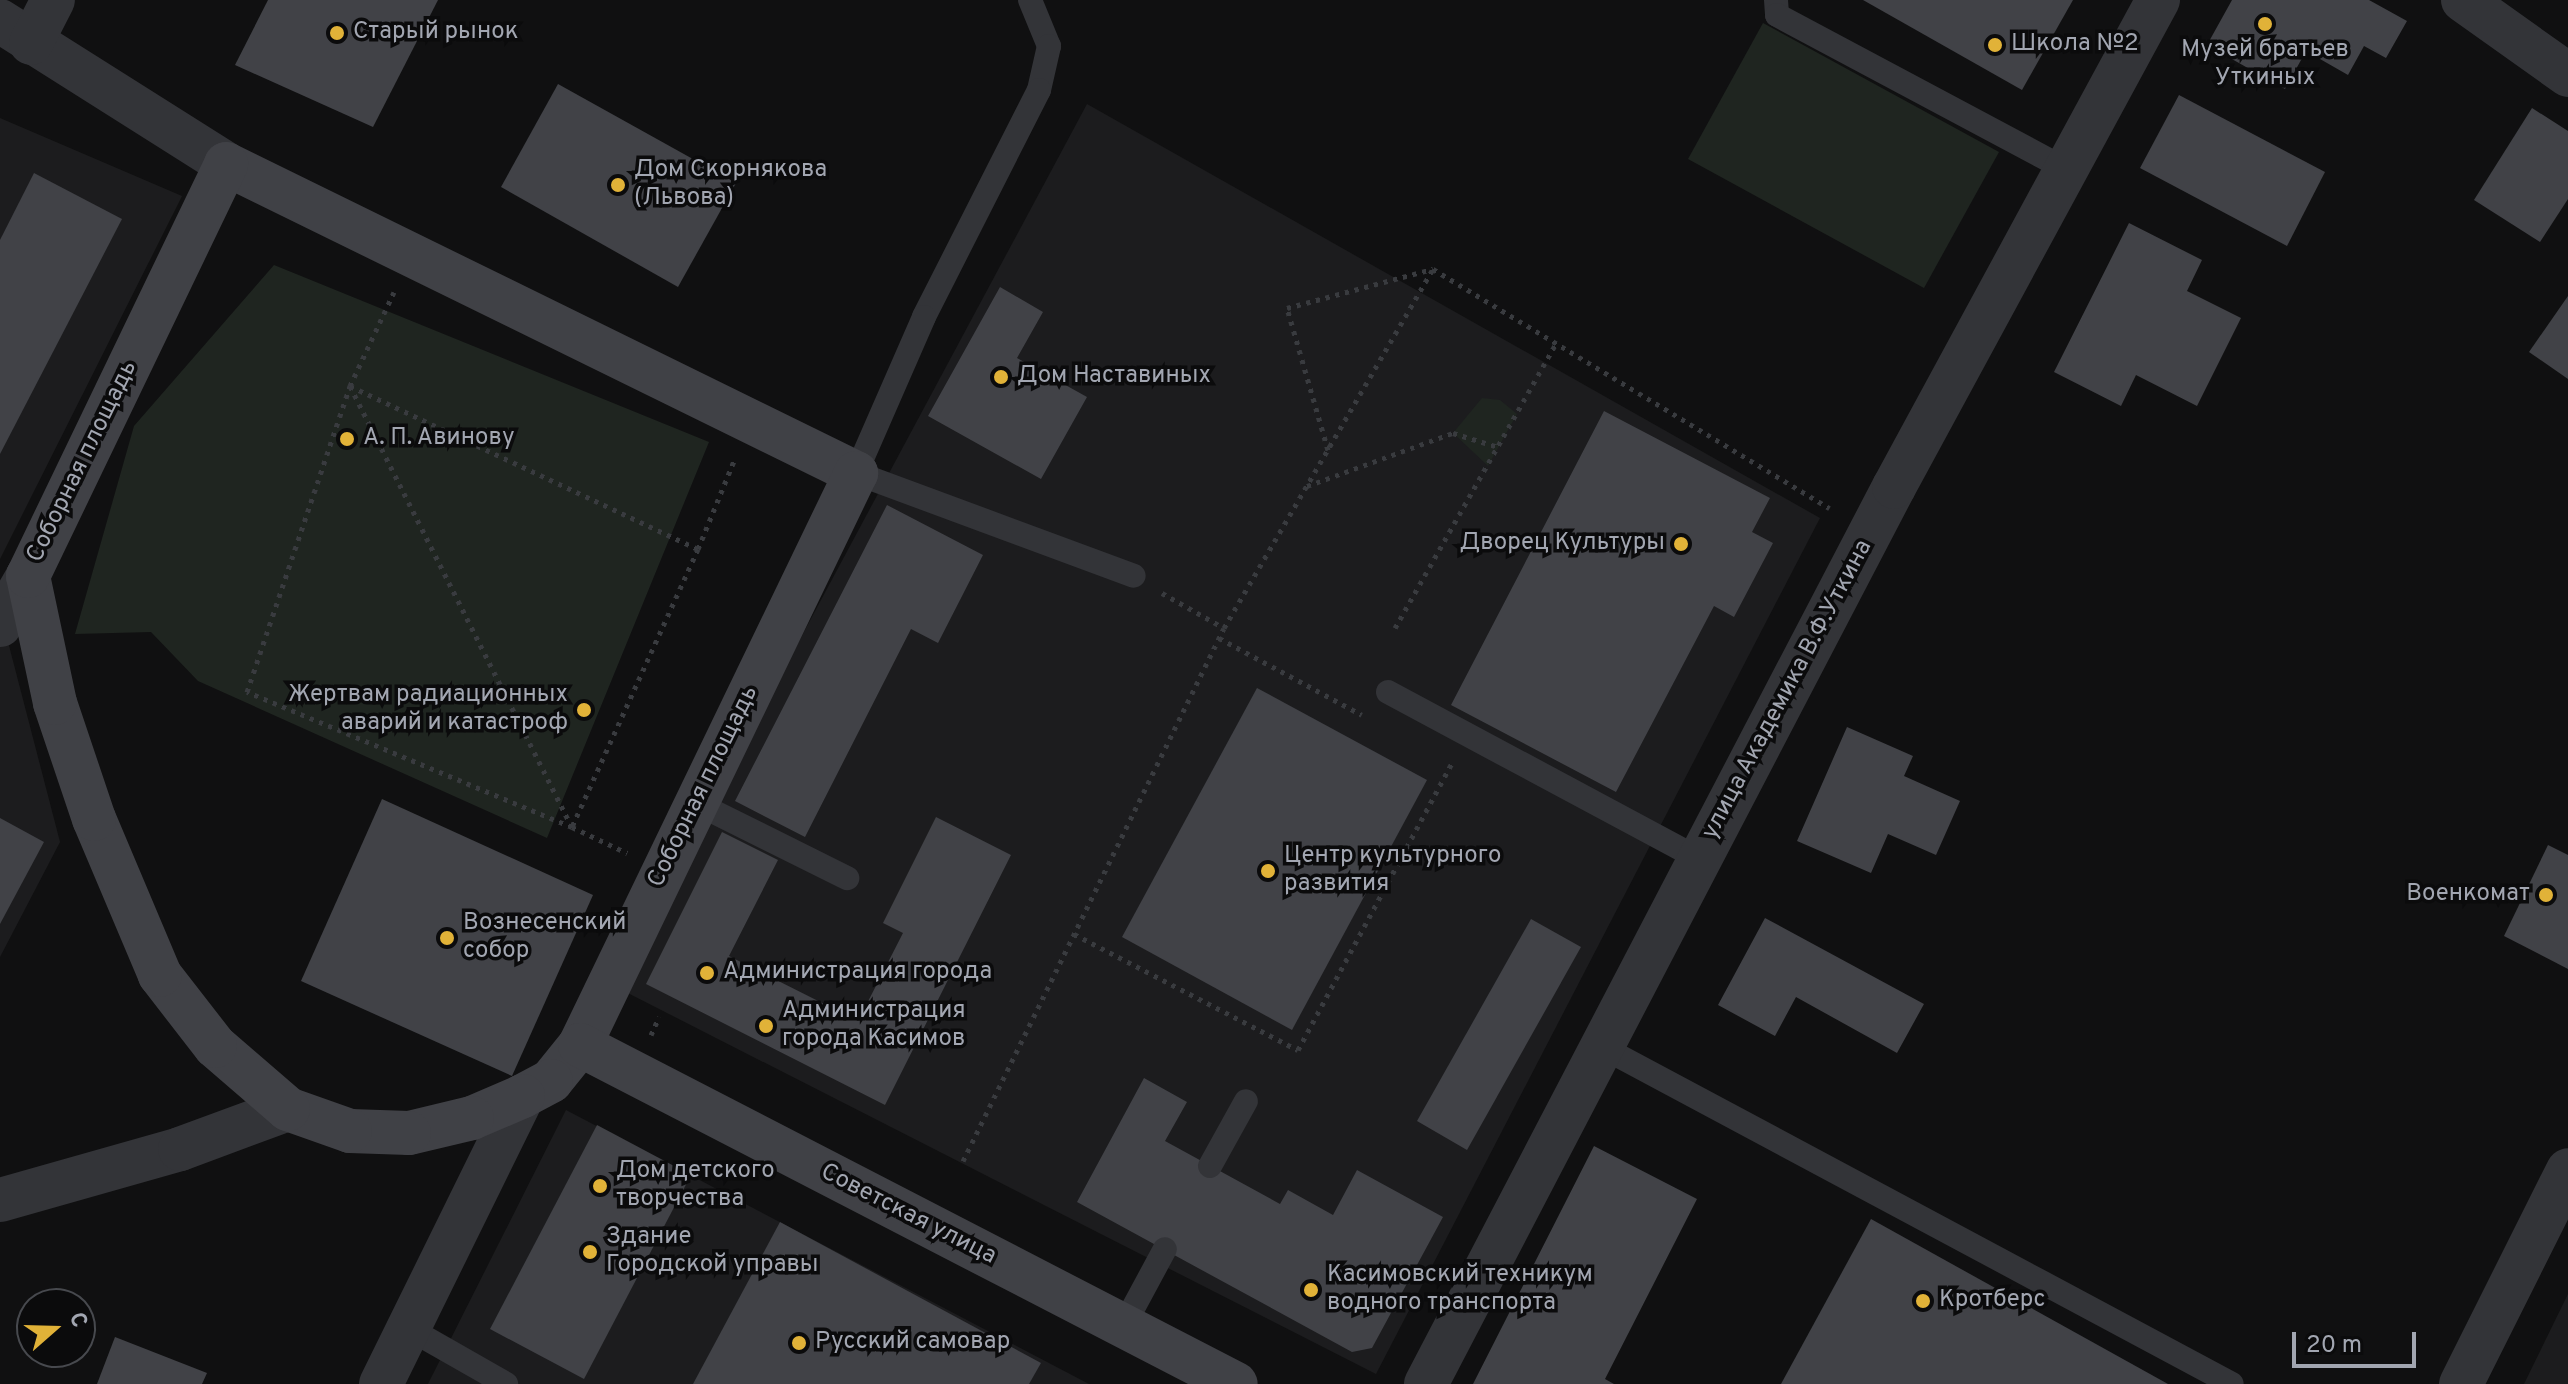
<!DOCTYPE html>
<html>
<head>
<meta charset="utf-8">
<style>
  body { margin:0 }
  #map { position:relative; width:2568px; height:1384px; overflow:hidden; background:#101011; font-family:Overpass,sans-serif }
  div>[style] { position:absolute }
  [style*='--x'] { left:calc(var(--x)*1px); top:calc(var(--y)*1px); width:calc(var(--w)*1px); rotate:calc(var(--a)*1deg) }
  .built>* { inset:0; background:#1c1c1e }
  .green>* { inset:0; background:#1f2520 }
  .building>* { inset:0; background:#414247 }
  .path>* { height:5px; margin-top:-2.5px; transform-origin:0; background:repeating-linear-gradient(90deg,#393b3f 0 4px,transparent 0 10px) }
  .lane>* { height:24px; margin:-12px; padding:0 12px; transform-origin:12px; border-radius:12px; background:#333438 }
  .street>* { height:44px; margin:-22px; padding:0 22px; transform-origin:22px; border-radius:22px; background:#333438 }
  .secondary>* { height:44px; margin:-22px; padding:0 22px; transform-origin:22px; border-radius:22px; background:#404146 }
  .dots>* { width:22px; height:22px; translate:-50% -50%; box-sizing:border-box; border:4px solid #0b0b0c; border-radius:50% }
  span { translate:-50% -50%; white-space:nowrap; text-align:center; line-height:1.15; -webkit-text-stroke:7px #0b0b0c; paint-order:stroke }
  .poi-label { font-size:24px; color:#a2a6b1 }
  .left { translate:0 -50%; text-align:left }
  .right { translate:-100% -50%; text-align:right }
  .street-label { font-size:24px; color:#a2a6b1 }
  .north { position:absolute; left:16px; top:1288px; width:80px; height:80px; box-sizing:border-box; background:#0b0b0c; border:2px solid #47494e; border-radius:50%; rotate:70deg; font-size:22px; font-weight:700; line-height:32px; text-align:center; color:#a2a6b1 }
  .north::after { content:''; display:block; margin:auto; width:28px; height:36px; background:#e1b238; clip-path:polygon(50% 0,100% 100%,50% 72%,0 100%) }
  .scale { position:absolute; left:2292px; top:1332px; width:124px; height:36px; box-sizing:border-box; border:4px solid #a2a6b1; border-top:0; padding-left:10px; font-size:24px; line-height:28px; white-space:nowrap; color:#a2a6b1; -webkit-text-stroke:6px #0b0b0c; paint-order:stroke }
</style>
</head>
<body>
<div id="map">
  <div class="built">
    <i style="clip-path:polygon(1087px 104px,1820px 518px,1376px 1374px,614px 986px)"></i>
    <i style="clip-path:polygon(0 118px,182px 196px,0 559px)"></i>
    <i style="clip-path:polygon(0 611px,60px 842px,0 957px)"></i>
    <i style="clip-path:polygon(566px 1110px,1089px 1384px,428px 1384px)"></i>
    <i style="clip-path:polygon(2568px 1294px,2568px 1384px,2524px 1384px)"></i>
  </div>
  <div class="green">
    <i style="clip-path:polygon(1763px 23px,1999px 152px,1924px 288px,1688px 159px)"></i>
    <i style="clip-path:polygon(274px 265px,709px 442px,547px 838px,198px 681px,151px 632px,75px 634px,134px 426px)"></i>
    <i style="clip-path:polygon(1482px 398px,1500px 400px,1517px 414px,1488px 466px,1453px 433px)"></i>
  </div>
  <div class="building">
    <i style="clip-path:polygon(268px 0,438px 0,373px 127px,235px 65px)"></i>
    <i style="clip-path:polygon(1863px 0,2073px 0,2022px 90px)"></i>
    <i style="clip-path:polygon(2232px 0,2369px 0,2407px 21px,2386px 58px,2364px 46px,2348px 75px,2306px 51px,2285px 89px,2207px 45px)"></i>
    <i style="clip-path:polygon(558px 84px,736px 183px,678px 287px,501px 187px)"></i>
    <i style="clip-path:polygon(2179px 95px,2325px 172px,2287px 246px,2140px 168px)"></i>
    <i style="clip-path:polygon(2532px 108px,2568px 131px,2568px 199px,2540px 242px,2474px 200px)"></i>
    <i style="clip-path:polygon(34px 173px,122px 219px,0 454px,0 240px)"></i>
    <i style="clip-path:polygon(2129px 223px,2202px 260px,2187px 291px,2241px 318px,2197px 406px,2136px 375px,2121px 406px,2054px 372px)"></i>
    <i style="clip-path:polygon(1000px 287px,1043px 312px,1017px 358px,1087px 397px,1041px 479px,928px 416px)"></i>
    <i style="clip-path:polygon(2568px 296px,2568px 379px,2529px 352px)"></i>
    <i style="clip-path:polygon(1604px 411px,1770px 498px,1752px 532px,1773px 543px,1734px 617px,1714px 606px,1616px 792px,1451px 705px)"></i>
    <i style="clip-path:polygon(887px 505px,983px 555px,938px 643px,911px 629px,805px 837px,735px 801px)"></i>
    <i style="clip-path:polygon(1257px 688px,1427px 780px,1292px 1030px,1122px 937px)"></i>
    <i style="clip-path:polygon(1847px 727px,1913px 756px,1904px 776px,1960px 801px,1936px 855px,1888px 834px,1871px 873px,1797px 841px)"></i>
    <i style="clip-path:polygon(382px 799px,593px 895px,512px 1076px,301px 981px)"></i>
    <i style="clip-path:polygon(936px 817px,1011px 855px,885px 1105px,646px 984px,722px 832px,778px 860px,729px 956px,858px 1021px,903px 933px,883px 923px)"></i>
    <i style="clip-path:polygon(0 818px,44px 842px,0 924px)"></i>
    <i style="clip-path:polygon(2548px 845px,2568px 855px,2568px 969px,2504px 936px)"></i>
    <i style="clip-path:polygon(1765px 918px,1924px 1004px,1897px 1053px,1796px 997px,1775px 1036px,1718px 1005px)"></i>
    <i style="clip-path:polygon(1531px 919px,1581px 947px,1467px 1150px,1417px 1121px)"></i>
    <i style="clip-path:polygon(1144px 1078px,1187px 1102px,1165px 1141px,1280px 1204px,1288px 1190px,1333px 1215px,1357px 1170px,1443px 1217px,1372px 1348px,1352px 1352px,1077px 1202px)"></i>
    <i style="clip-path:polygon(597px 1125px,691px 1175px,584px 1379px,490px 1329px)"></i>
    <i style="clip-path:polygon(1594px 1146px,1697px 1199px,1605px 1379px,1614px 1384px,1473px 1384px)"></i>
    <i style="clip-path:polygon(1871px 1219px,2168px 1384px,1781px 1384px)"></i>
    <i style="clip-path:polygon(780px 1222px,1041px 1363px,1029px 1384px,693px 1384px)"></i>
    <i style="clip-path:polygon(115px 1337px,207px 1373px,202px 1384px,97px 1384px)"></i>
  </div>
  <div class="path">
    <i style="--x:394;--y:292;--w:104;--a:115.1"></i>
    <i style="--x:350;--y:386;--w:494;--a:63.3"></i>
    <i style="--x:572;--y:827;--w:61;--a:25.3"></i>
    <i style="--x:350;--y:386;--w:384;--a:25.1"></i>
    <i style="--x:698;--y:549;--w:305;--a:114.4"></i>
    <i style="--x:572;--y:827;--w:352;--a:-157.4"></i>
    <i style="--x:247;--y:692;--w:323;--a:-71.4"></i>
    <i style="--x:1328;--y:450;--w:148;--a:-106.1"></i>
    <i style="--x:1287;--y:308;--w:151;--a:-15"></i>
    <i style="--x:1433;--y:269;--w:463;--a:31.1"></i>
    <i style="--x:1307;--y:486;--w:155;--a:-20"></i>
    <i style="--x:1453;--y:433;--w:47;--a:17.3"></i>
    <i style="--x:698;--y:549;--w:95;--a:-67.8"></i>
    <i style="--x:1162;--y:593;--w:71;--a:29.4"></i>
    <i style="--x:1395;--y:628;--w:327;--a:-60.5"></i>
    <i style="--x:1219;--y:638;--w:162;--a:28.3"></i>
    <i style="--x:1074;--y:934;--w:252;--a:27.4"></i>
    <i style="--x:1298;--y:1050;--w:326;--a:-61.8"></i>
    <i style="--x:651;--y:1035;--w:20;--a:-66"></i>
    <i style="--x:963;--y:1161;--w:593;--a:-63.91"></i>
    <i style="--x:1224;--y:628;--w:415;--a:-59.8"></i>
  </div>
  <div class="lane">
    <i style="--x:1030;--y:0;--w:50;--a:67.6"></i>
    <i style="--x:1049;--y:46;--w:45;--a:102.8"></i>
    <i style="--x:1039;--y:90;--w:254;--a:116.9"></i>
    <i style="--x:924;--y:317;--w:170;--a:113.6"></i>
    <i style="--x:856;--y:473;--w:296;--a:20.3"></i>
    <i style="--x:1776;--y:0;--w:15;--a:86"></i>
    <i style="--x:1777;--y:15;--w:327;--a:28.1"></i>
    <i style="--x:1388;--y:692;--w:354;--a:28.2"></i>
    <i style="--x:696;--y:803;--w:169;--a:26.4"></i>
    <i style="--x:1602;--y:1047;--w:714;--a:28.14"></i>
    <i style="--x:1210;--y:1166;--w:74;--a:-61"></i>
    <i style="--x:1124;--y:1325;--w:86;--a:-61.7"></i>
    <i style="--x:408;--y:1328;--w:113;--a:29.7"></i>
  </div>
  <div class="street">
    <i style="--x:2463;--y:0;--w:129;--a:35.5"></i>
    <i style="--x:0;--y:21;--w:267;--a:32.3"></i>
    <i style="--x:31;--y:43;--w:48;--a:-62.9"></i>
    <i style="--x:0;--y:625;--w:56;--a:-60.3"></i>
    <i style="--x:0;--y:1200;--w:187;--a:-15.8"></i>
    <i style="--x:180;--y:1149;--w:115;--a:-20.3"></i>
    <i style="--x:381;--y:1384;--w:321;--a:-63.8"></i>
    <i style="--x:1426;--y:1384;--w:1012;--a:-62.45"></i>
    <i style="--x:1894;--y:487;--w:554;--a:-61.54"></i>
    <i style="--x:2461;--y:1384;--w:239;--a:-63.4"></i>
  </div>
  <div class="secondary">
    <i style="--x:226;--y:164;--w:702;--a:26.13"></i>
    <i style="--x:856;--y:473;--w:635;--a:115.76"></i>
    <i style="--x:580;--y:1045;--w:46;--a:128.9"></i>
    <i style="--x:551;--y:1081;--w:32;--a:152"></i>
    <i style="--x:523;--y:1096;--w:56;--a:156.7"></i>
    <i style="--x:472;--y:1118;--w:65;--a:166.6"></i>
    <i style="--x:409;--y:1133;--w:59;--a:-178.1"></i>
    <i style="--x:350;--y:1131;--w:66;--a:-160.5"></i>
    <i style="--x:288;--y:1109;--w:96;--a:-139.2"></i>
    <i style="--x:215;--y:1046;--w:90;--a:-127.8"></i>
    <i style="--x:160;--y:975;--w:169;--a:-112.9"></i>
    <i style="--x:94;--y:819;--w:122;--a:-108.6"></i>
    <i style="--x:55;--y:703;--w:130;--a:-102"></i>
    <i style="--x:28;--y:576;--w:457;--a:-64.3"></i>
    <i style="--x:580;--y:1045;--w:738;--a:27.33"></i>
  </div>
  <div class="dots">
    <i style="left:2265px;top:24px;background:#e1b238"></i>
    <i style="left:337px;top:33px;background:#e1b238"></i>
    <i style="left:1995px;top:45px;background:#e1b238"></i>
    <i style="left:618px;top:185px;background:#e1b238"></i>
    <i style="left:1001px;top:377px;background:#e1b238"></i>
    <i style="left:347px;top:439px;background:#e1b238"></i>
    <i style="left:1681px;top:544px;background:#e1b238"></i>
    <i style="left:584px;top:710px;background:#e1b238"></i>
    <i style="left:1268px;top:871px;background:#e1b238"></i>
    <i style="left:2546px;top:895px;background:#e1b238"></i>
    <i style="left:447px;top:938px;background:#e1b238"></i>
    <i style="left:707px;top:973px;background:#e1b238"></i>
    <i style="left:766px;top:1026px;background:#e1b238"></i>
    <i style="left:600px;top:1186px;background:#e1b238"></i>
    <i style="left:590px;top:1252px;background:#e1b238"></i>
    <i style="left:1311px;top:1290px;background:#e1b238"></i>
    <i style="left:1923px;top:1301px;background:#e1b238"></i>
    <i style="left:799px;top:1343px;background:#e1b238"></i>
  </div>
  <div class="poi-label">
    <span class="left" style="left:353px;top:33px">Старый рынок</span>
    <span class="left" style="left:2011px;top:45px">Школа №2</span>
    <span style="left:2265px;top:65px">Музей братьев<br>Уткиных</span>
    <span class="left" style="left:634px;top:185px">Дом Скорнякова<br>(Львова)</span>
    <span class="left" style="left:1017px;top:377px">Дом Наставиных</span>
    <span class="left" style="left:363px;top:439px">А. П. Авинову</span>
    <span class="right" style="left:1665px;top:544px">Дворец Культуры</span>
    <span class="right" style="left:568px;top:710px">Жертвам радиационных<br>аварий и катастроф</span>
    <span class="left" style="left:1284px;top:871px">Центр культурного<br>развития</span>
    <span class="right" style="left:2530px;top:895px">Военкомат</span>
    <span class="left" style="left:463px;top:938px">Вознесенский<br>собор</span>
    <span class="left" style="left:723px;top:973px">Администрация города</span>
    <span class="left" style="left:782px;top:1026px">Администрация<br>города Касимов</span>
    <span class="left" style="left:616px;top:1186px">Дом детского<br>творчества</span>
    <span class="left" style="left:606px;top:1252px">Здание<br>Городской управы</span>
    <span class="left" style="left:1327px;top:1290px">Касимовский техникум<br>водного транспорта</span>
    <span class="left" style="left:1939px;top:1301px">Кротберс</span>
    <span class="left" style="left:815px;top:1343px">Русский самовар</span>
  </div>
  <div class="street-label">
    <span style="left:83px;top:462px;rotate:-64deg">Соборная площадь</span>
    <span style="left:1788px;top:690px;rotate:-62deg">улица Академика В.Ф.Уткина</span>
    <span style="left:704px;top:787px;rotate:-64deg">Соборная площадь</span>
    <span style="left:908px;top:1215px;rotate:27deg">Советская улица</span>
  </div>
  <div class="north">С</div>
  <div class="scale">20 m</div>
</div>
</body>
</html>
